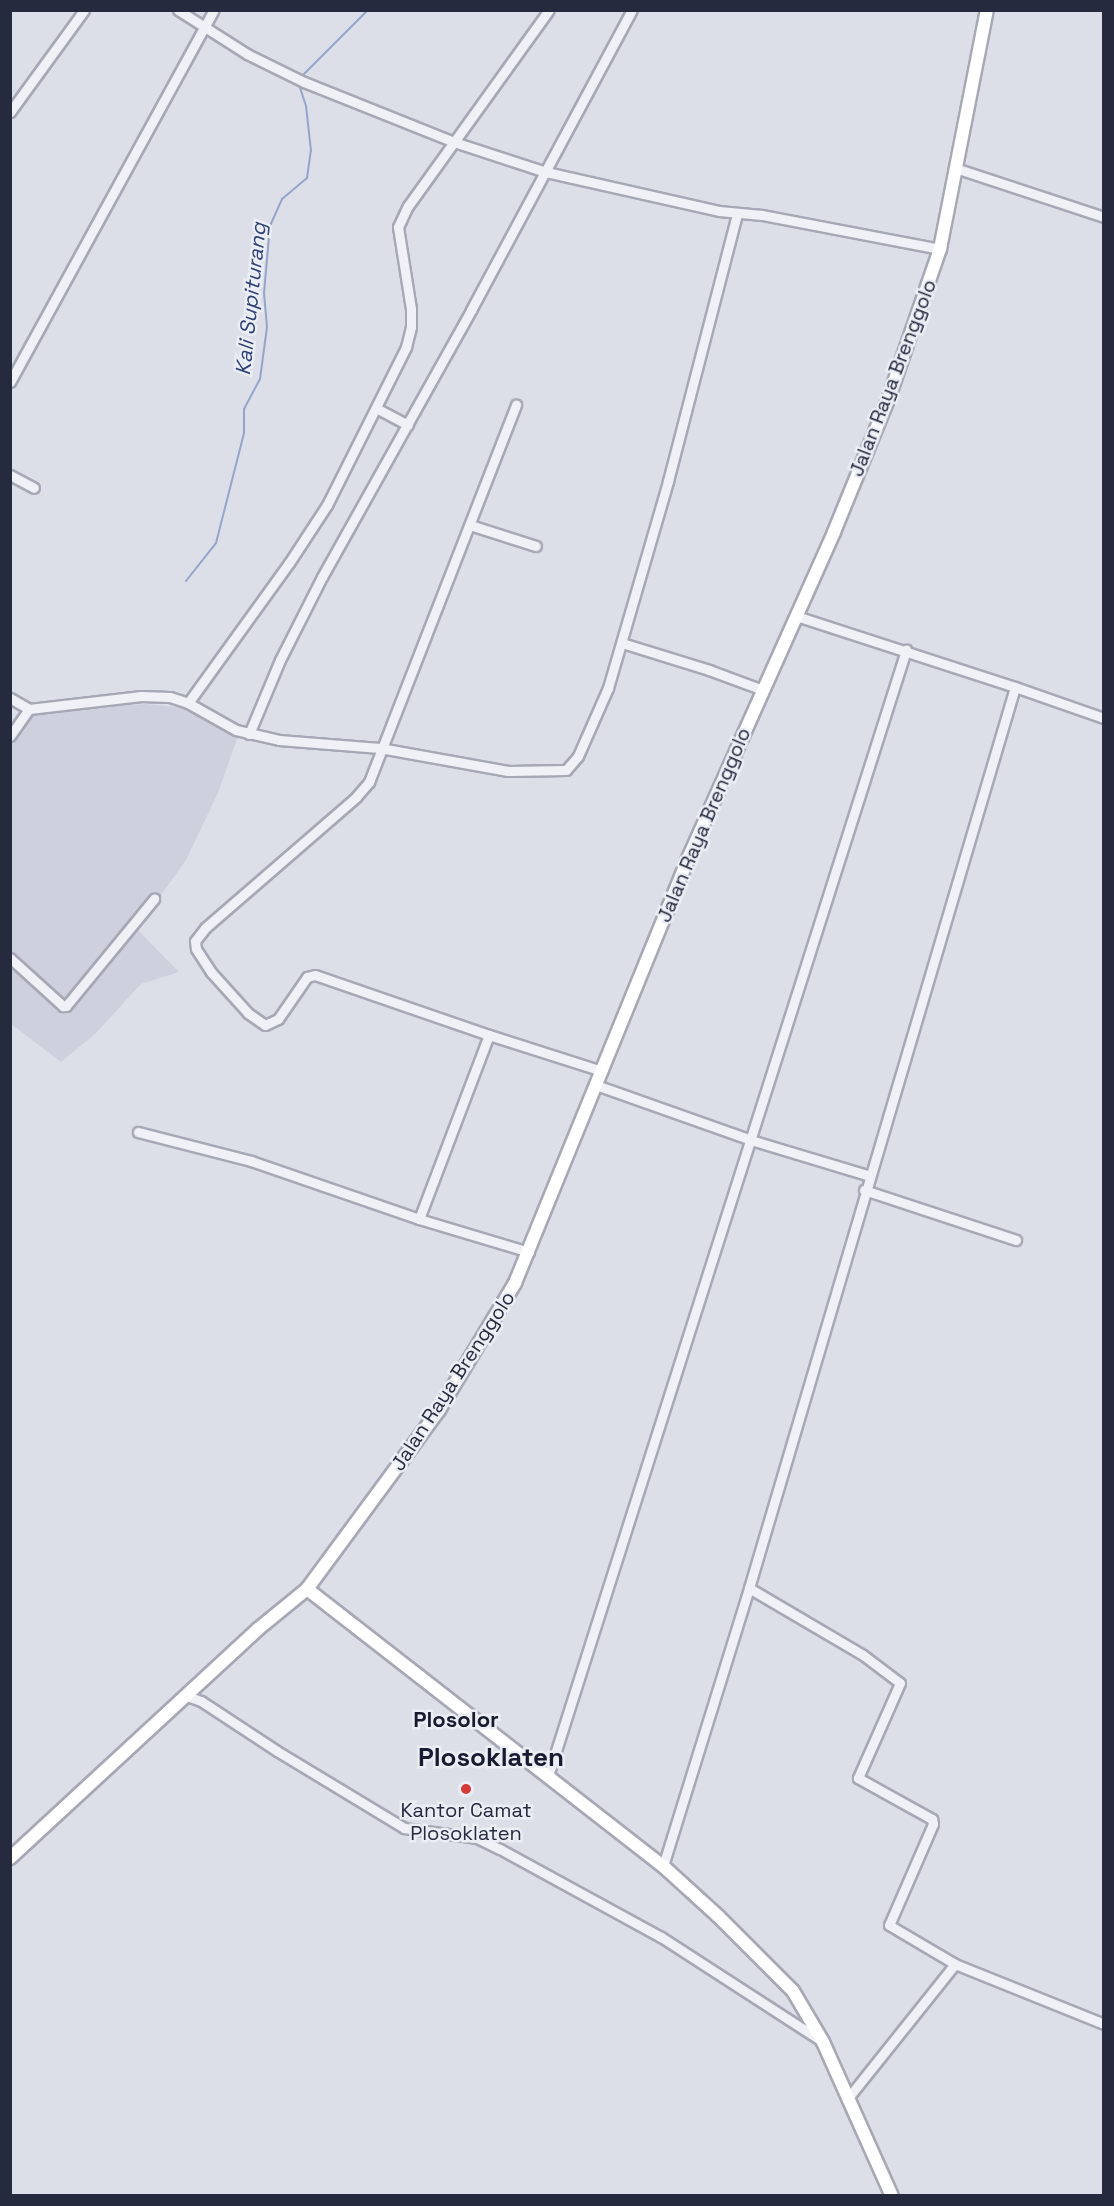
<!DOCTYPE html>
<html>
<head>
<meta charset="utf-8">
<style>
  body { margin:0 }
  #map { position:relative; width:1114px; height:2206px; overflow:hidden; background:#dddfe8; font-family:"Space Grotesk",sans-serif }
  div>[style] { position:absolute }
  [style*='--x'] { left:calc(var(--x)*1px); top:calc(var(--y)*1px); width:calc(var(--w)*1px); rotate:calc(var(--a)*1deg) }
  .built>* { inset:0; background:#ced1dd }
  .stream>* { height:2px; margin:-1px; padding:0 1px; transform-origin:1px; border-radius:1px; background:#94a5cb }
  .roads { filter:drop-shadow(2px 0 #a6a9b5) drop-shadow(-2px 0 #a6a9b5) drop-shadow(0 2px #a6a9b5) drop-shadow(0 -2px #a6a9b5) }
  .minor>* { height:9px; margin:-4.5px; padding:0 4.5px; transform-origin:4.5px; border-radius:4.5px; background:#f0f1f6 }
  .secondary>* { height:12px; margin:-6px; padding:0 6px; transform-origin:6px; border-radius:6px; background:#fff }
  .dots>* { width:16px; height:16px; translate:-50% -50%; box-sizing:border-box; border:3px solid #eceef5; border-radius:50% }
  span { translate:-50% -50%; white-space:nowrap; text-align:center; line-height:1.15; -webkit-text-stroke:5px #eceef5; paint-order:stroke }
  .street-label { font-size:20px; color:#252a3f }
  .poi-label { font-size:20px; color:#252a3f }
  .water-label { font-size:21px; color:#2d4176; font-style:italic }
  .quarter-label { font-size:22px; color:#181c30; font-weight:700 }
  .district-label { font-size:26px; color:#181c30; font-weight:700 }
  .frame { position:absolute; inset:0; border:12px solid #252a3f; pointer-events:none }
</style>
</head>
<body>
<div id="map">
  <div class="built">
    <i style="clip-path:polygon(147px 704px,185px 708px,238px 736px,218px 793px,186px 860px,137px 929px,179px 972px,141px 984px,95px 1034px,61px 1062px,11px 1024px,10px 726px,21px 711px)"></i>
  </div>
  <div class="stream">
    <i style="--x:301;--y:77;--w:95;--a:-45"></i>
    <i style="--x:186;--y:581;--w:48;--a:-51.7"></i>
    <i style="--x:216;--y:543;--w:114;--a:-75.7"></i>
    <i style="--x:244;--y:433;--w:24;--a:-90"></i>
    <i style="--x:244;--y:409;--w:34;--a:-62"></i>
    <i style="--x:260;--y:379;--w:52;--a:-82.3"></i>
    <i style="--x:267;--y:327;--w:34;--a:-95"></i>
    <i style="--x:264;--y:293;--w:67;--a:-84.9"></i>
    <i style="--x:270;--y:226;--w:30;--a:-66"></i>
    <i style="--x:282;--y:199;--w:33;--a:-40"></i>
    <i style="--x:307;--y:178;--w:27;--a:-82"></i>
    <i style="--x:311;--y:151;--w:45;--a:-96.3"></i>
    <i style="--x:306;--y:106;--w:25;--a:-108"></i>
  </div>
  <div class="roads">
    <div class="minor">
      <i style="--x:178;--y:10;--w:82;--a:32.5"></i>
      <i style="--x:247;--y:54;--w:64;--a:26.2"></i>
      <i style="--x:304;--y:82;--w:162;--a:21.8"></i>
      <i style="--x:454;--y:142;--w:97;--a:18.1"></i>
      <i style="--x:546;--y:172;--w:177;--a:12.7"></i>
      <i style="--x:719;--y:211;--w:43;--a:5.3"></i>
      <i style="--x:762;--y:215;--w:181;--a:10.8"></i>
      <i style="--x:10;--y:112;--w:126;--a:-54"></i>
      <i style="--x:958;--y:169;--w:154;--a:18.2"></i>
      <i style="--x:10;--y:382;--w:424;--a:-61.3"></i>
      <i style="--x:376;--y:408;--w:36;--a:28"></i>
      <i style="--x:10;--y:475;--w:27;--a:28"></i>
      <i style="--x:470;--y:525;--w:69;--a:17.7"></i>
      <i style="--x:622;--y:643;--w:91;--a:17.2"></i>
      <i style="--x:709;--y:670;--w:58;--a:20.3"></i>
      <i style="--x:1015;--y:687;--w:94;--a:19.2"></i>
      <i style="--x:10;--y:698;--w:22;--a:30"></i>
      <i style="--x:29;--y:709;--w:113;--a:-6.6"></i>
      <i style="--x:141;--y:696;--w:29;--a:2"></i>
      <i style="--x:170;--y:697;--w:19;--a:18"></i>
      <i style="--x:188;--y:703;--w:55;--a:29.4"></i>
      <i style="--x:236;--y:730;--w:44;--a:13.1"></i>
      <i style="--x:279;--y:740;--w:101;--a:4.5"></i>
      <i style="--x:380;--y:748;--w:130;--a:10.2"></i>
      <i style="--x:508;--y:771;--w:58;--a:-1"></i>
      <i style="--x:566;--y:770;--w:18;--a:-49"></i>
      <i style="--x:578;--y:756;--w:74;--a:-66.2"></i>
      <i style="--x:608;--y:688;--w:216;--a:-73.8"></i>
      <i style="--x:668;--y:481;--w:276;--a:-75.5"></i>
      <i style="--x:188;--y:703;--w:173;--a:-54.2"></i>
      <i style="--x:289;--y:563;--w:69;--a:-56.8"></i>
      <i style="--x:327;--y:505;--w:177;--a:-63.4"></i>
      <i style="--x:406;--y:347;--w:21;--a:-76"></i>
      <i style="--x:411;--y:327;--w:18;--a:-90"></i>
      <i style="--x:411;--y:309;--w:83;--a:-99"></i>
      <i style="--x:398;--y:227;--w:23;--a:-65"></i>
      <i style="--x:408;--y:206;--w:241;--a:-54.3"></i>
      <i style="--x:249;--y:734;--w:80;--a:-67.3"></i>
      <i style="--x:280;--y:660;--w:93;--a:-63.2"></i>
      <i style="--x:322;--y:577;--w:306;--a:-60.8"></i>
      <i style="--x:471;--y:310;--w:340;--a:-61.8"></i>
      <i style="--x:10;--y:736;--w:33;--a:-55"></i>
      <i style="--x:10;--y:958;--w:72;--a:42.2"></i>
      <i style="--x:63;--y:1006;--w:3;--a:0"></i>
      <i style="--x:66;--y:1006;--w:139;--a:-50.6"></i>
      <i style="--x:489;--y:1035;--w:184;--a:-161"></i>
      <i style="--x:315;--y:975;--w:8;--a:166"></i>
      <i style="--x:307;--y:977;--w:51;--a:124.6"></i>
      <i style="--x:278;--y:1019;--w:14;--a:155"></i>
      <i style="--x:265;--y:1025;--w:21;--a:-145"></i>
      <i style="--x:248;--y:1013;--w:55;--a:-132.1"></i>
      <i style="--x:211;--y:972;--w:27;--a:-123"></i>
      <i style="--x:196;--y:949;--w:8;--a:-97"></i>
      <i style="--x:195;--y:941;--w:16;--a:-52"></i>
      <i style="--x:205;--y:928;--w:200;--a:-40.9"></i>
      <i style="--x:356;--y:797;--w:20;--a:-49"></i>
      <i style="--x:369;--y:782;--w:405;--a:-68.7"></i>
      <i style="--x:596;--y:1085;--w:164;--a:19.5"></i>
      <i style="--x:751;--y:1140;--w:124;--a:16.8"></i>
      <i style="--x:138;--y:1132;--w:117;--a:14.4"></i>
      <i style="--x:251;--y:1161;--w:178;--a:19"></i>
      <i style="--x:419;--y:1219;--w:115;--a:16.7"></i>
      <i style="--x:864;--y:1190;--w:160;--a:18.2"></i>
      <i style="--x:419;--y:1219;--w:197;--a:-69.2"></i>
      <i style="--x:489;--y:1035;--w:119;--a:17.7"></i>
      <i style="--x:749;--y:1588;--w:132;--a:30.4"></i>
      <i style="--x:863;--y:1655;--w:46;--a:37.1"></i>
      <i style="--x:900;--y:1683;--w:104;--a:113.9"></i>
      <i style="--x:858;--y:1778;--w:85;--a:29"></i>
      <i style="--x:932;--y:1819;--w:5;--a:79"></i>
      <i style="--x:933;--y:1824;--w:110;--a:113.5"></i>
      <i style="--x:889;--y:1925;--w:77;--a:30.6"></i>
      <i style="--x:955;--y:1964;--w:161;--a:21.9"></i>
      <i style="--x:187;--y:1696;--w:15;--a:20"></i>
      <i style="--x:201;--y:1701;--w:91;--a:33.3"></i>
      <i style="--x:277;--y:1751;--w:149;--a:31.2"></i>
      <i style="--x:404;--y:1828;--w:74;--a:7.8"></i>
      <i style="--x:477;--y:1838;--w:25;--a:26"></i>
      <i style="--x:500;--y:1849;--w:183;--a:28.7"></i>
      <i style="--x:661;--y:1937;--w:192;--a:32.9"></i>
      <i style="--x:548;--y:1776;--w:1182;--a:-72.36"></i>
      <i style="--x:663;--y:1866;--w:291;--a:-72.8"></i>
      <i style="--x:749;--y:1588;--w:939;--a:-73.55"></i>
      <i style="--x:1015;--y:687;--w:230;--a:-162"></i>
      <i style="--x:848;--y:2098;--w:171;--a:-51.4"></i>
    </div>
    <div class="secondary">
      <i style="--x:307;--y:1589;--w:451;--a:37.9"></i>
      <i style="--x:663;--y:1866;--w:74;--a:42.3"></i>
      <i style="--x:718;--y:1916;--w:106;--a:45"></i>
      <i style="--x:793;--y:1991;--w:59;--a:59.5"></i>
      <i style="--x:823;--y:2042;--w:169;--a:65.9"></i>
      <i style="--x:10;--y:1858;--w:338;--a:-42.7"></i>
      <i style="--x:258;--y:1629;--w:63;--a:-39.2"></i>
      <i style="--x:307;--y:1589;--w:222;--a:-53.6"></i>
      <i style="--x:439;--y:1410;--w:148;--a:-59.1"></i>
      <i style="--x:515;--y:1283;--w:456;--a:-67.8"></i>
      <i style="--x:687;--y:861;--w:360;--a:-65.9"></i>
      <i style="--x:834;--y:532;--w:146;--a:-67.8"></i>
      <i style="--x:889;--y:397;--w:157;--a:-71"></i>
      <i style="--x:940;--y:249;--w:244;--a:-78.9"></i>
    </div>
  </div>
  <div class="dots">
    <i style="left:466px;top:1789px;background:#d73b37"></i>
  </div>
  <div class="street-label">
    <span style="left:893px;top:378px;rotate:-69deg">Jalan Raya Brenggolo</span>
    <span style="left:704px;top:825px;rotate:-67deg">Jalan Raya Brenggolo</span>
    <span style="left:453px;top:1381px;rotate:-57deg">Jalan Raya Brenggolo</span>
  </div>
  <div class="poi-label">
    <span style="left:466px;top:1822px">Kantor Camat<br>Plosoklaten</span>
  </div>
  <div class="water-label">
    <span style="left:251px;top:299px;rotate:-84deg">Kali Supiturang</span>
  </div>
  <div class="quarter-label">
    <span style="left:456px;top:1720px">Plosolor</span>
  </div>
  <div class="district-label">
    <span style="left:491px;top:1758px">Plosoklaten</span>
  </div>
  <div class="frame"></div>
</div>
</body>
</html>
